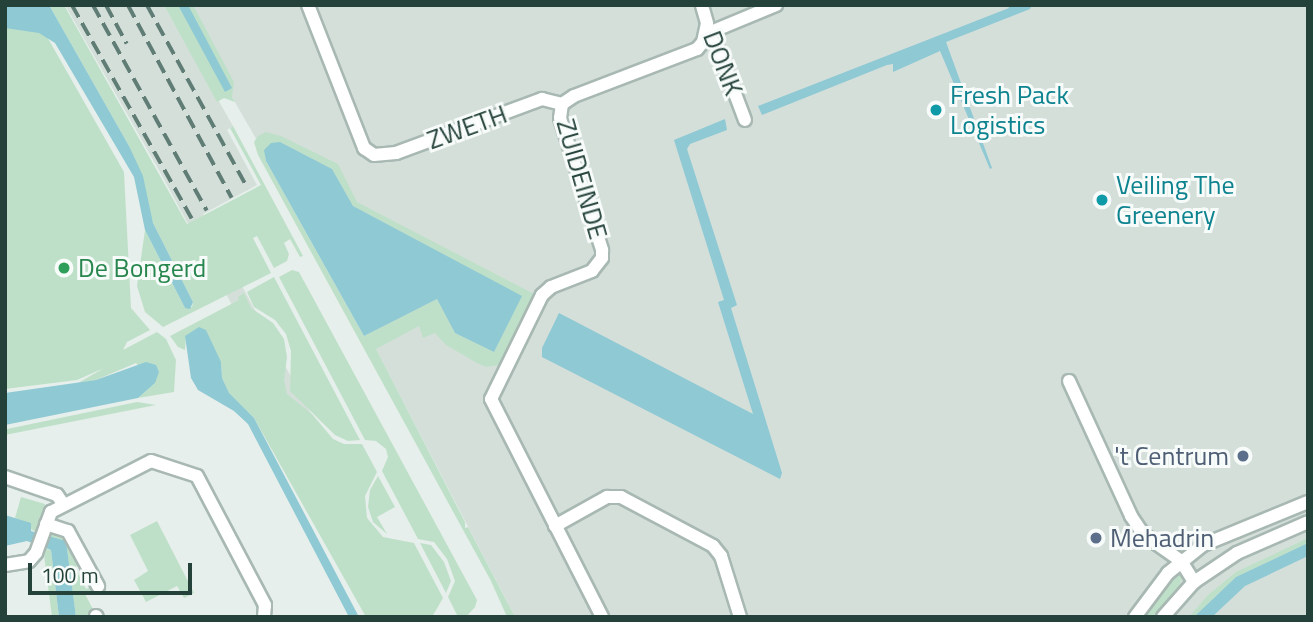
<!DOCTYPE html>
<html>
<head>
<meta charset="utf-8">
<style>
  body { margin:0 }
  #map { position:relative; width:1313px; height:622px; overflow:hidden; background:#e6efeb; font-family:"Titillium Web",sans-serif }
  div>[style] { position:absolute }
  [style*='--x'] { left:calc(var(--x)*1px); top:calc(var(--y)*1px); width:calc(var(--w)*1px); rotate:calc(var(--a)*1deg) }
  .built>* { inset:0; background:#d4dfda }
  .green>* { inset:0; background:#bfe0c8 }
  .water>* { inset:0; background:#8ec9d4 }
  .roads { filter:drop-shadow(2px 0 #a8b8b2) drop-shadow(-2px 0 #a8b8b2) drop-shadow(0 2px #a8b8b2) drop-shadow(0 -2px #a8b8b2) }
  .minor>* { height:12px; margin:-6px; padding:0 6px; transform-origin:6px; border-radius:6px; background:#fff }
  .rail>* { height:3.5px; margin-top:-1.75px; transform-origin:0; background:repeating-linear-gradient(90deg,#5f7d75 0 14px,transparent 0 21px) }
  .dots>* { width:19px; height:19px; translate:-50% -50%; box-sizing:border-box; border:4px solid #f7fbf9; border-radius:50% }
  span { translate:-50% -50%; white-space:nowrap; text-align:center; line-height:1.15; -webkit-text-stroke:6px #f7fbf9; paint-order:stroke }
  .street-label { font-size:26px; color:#24423a }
  .culture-label { font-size:26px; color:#0d838f }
  .left { translate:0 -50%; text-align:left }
  .leisure-label { font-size:26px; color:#27864d }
  .service-label { font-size:26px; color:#4e5e75 }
  .right { translate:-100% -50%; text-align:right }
  .frame { position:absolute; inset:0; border:7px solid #24423a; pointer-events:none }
  .scale { position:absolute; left:28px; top:563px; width:164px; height:32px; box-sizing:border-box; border:4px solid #24423a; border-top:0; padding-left:9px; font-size:21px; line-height:24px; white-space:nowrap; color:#24423a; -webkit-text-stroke:5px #f7fbf9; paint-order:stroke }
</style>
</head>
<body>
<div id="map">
  <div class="built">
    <i style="clip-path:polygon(65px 5px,164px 5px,233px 126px,227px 130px,257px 185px,203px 214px,421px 617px,401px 617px,160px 172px)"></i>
    <i style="clip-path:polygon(191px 5px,1308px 5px,1308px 617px,515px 617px,368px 334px,232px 97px)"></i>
  </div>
  <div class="green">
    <i style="clip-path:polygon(5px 5px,29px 5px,124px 172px,131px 308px,150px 330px,127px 342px,123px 350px,157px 332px,166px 339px,176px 360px,174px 392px,138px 398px,155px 383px,136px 363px,96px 380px,78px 383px,104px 368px,77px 380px,5px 389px)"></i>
    <i style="clip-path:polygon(49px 5px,64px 5px,187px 224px,261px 185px,230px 128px,233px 126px,303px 256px,300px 257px,290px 239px,284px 243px,289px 254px,287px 261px,274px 268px,257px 236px,253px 238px,271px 273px,163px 327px,145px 312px,137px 286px,145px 230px,185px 308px,192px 307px,193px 302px,153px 223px,129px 146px)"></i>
    <i style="clip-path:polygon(164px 5px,193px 5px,234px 82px,232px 97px,235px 102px,224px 98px,217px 102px)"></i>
    <i style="clip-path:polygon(evenodd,266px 132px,281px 136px,338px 164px,357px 202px,536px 295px,499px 365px,486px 367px,477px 363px,446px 345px,435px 333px,423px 338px,419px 326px,376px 349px,465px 522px,465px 528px,468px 527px,515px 617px,507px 617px,491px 581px,258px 155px,254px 142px,258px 136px,266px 132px,280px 142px,332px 169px,353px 206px,521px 296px,494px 352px,455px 333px,437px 299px,364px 336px,266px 161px,265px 150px,280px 142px)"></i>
    <i style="clip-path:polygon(292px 270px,299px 272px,477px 600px,475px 607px,466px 617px,458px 617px,448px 597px,455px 581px,447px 559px,434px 542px,418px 539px,382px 471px,388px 457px,386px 449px,376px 441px,365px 440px,279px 277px)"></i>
    <i style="clip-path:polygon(274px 277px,360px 440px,348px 441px,335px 435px,290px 391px,291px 351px,286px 334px,275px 320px,254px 307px,247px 292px)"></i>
    <i style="clip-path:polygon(244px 293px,251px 308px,273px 323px,284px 339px,287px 357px,284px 380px,287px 394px,312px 414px,333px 439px,344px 444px,362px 444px,377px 472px,365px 496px,367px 518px,383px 537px,414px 543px,443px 598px,432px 617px,366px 617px,254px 418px,229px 394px,222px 378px,221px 362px,186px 336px,185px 350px,178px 347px,170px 336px,239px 300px,238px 297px)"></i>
    <i style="clip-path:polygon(137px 402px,156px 405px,5px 435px,7px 429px)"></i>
    <i style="clip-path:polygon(378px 476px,395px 507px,377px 517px,387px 534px,373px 522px,368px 507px,370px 490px)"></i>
    <i style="clip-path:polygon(21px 497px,45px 504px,36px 532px,29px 528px,31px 524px,15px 518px)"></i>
    <i style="clip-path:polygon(157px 521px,194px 593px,184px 598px,177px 586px,146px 602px,134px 580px,148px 571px,130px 535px)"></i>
    <i style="clip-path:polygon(52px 530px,66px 535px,82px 564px,75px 567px,86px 589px,93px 586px,95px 589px,85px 594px,95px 613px,88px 617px,76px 617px,66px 542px,50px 537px)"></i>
    <i style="clip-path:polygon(1308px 538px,1308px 543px,1236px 577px,1194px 617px,1189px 617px,1208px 595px,1236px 572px)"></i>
    <i style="clip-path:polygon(420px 543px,431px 545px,444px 562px,451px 581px,446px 593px)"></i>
    <i style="clip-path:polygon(46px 549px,51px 550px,59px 617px,52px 617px,44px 555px)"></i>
    <i style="clip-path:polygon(1176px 572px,1182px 578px,1177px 593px,1157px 617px,1144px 617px,1163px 585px)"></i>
  </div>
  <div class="water">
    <i style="clip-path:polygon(5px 5px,49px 5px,129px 146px,143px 176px,153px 223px,193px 302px,190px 309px,185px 308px,145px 230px,134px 177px,55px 43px,39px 33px,5px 28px)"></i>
    <i style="clip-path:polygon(178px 5px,188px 5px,232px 88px,225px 92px)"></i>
    <i style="clip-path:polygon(1008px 5px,1032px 5px,1030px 9px,946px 42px,992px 168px,990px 169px,940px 51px,893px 72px,893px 64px,887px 65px,762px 115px,758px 106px,1009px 8px)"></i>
    <i style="clip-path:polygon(725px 119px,727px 130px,690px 144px,687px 149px,737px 305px,731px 308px,782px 473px,780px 479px,542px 357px,542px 348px,559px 313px,753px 414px,718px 302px,724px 300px,674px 140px)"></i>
    <i style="clip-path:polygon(280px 142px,332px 169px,353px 206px,522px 296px,494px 352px,455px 333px,437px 299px,364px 336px,266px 161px,264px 150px,271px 143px)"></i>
    <i style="clip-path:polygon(199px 327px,206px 330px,221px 362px,222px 378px,229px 393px,254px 418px,359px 617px,349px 617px,248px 424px,234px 411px,198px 390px,191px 378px,185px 336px)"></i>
    <i style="clip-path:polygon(146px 362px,156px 365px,159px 372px,155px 383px,138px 398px,5px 425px,5px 393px,96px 380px)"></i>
    <i style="clip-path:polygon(5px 515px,31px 523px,31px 531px,66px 541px,76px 617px,59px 617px,51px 550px,27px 541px,5px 546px)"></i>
    <i style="clip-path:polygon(1308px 543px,1308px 556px,1245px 586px,1212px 617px,1194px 617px,1236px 577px)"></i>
  </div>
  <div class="roads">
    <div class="minor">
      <i style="--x:308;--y:5;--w:154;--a:68.6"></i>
      <i style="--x:364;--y:148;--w:12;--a:35"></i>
      <i style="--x:374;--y:155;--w:22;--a:-5"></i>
      <i style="--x:396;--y:153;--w:156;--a:-20.3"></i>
      <i style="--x:542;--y:99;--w:21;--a:14"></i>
      <i style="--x:706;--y:34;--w:16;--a:47"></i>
      <i style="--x:717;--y:46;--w:79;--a:69.3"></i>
      <i style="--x:706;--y:34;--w:76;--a:-22.5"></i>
      <i style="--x:562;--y:104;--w:14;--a:98"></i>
      <i style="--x:560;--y:118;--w:139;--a:72.3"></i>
      <i style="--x:602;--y:250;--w:8;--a:90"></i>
      <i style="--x:602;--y:258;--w:16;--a:128"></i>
      <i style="--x:592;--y:271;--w:44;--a:158.7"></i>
      <i style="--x:551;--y:287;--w:12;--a:138"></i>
      <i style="--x:542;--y:295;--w:116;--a:116.1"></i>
      <i style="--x:491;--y:399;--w:245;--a:63"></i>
      <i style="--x:562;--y:104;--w:14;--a:-34"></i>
      <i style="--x:574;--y:96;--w:132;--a:-20.9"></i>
      <i style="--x:697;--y:49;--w:9;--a:-49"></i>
      <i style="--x:703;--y:42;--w:19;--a:-78"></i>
      <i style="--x:707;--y:23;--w:19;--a:-106"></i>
      <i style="--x:1069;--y:381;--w:149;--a:65.3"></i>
      <i style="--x:1131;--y:516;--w:22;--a:56"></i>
      <i style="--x:1143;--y:534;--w:47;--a:35.4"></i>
      <i style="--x:1181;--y:561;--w:25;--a:58"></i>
      <i style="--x:5;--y:477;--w:55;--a:19.1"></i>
      <i style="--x:57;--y:495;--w:12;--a:55"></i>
      <i style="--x:46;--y:524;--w:23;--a:18"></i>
      <i style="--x:68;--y:531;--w:63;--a:61.4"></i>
      <i style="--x:555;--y:526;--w:60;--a:-29.1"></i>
      <i style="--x:607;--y:497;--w:14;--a:0"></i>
      <i style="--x:621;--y:497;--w:104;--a:28"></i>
      <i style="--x:713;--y:546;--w:13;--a:51"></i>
      <i style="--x:721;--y:556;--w:64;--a:72.7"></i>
      <i style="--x:5;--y:565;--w:24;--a:-9"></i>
      <i style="--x:29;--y:561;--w:11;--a:-49"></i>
      <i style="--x:36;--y:553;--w:44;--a:-69.9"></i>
      <i style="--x:51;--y:512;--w:112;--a:-27"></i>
      <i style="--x:151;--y:461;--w:48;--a:18.1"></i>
      <i style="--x:197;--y:476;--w:146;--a:62.2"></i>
      <i style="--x:265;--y:605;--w:12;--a:95"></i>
      <i style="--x:96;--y:616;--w:1;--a:45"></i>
      <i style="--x:1135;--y:617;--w:55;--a:-53.1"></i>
      <i style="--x:1168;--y:573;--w:45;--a:-38.7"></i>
      <i style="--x:1203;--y:545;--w:113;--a:-22.3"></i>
      <i style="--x:1163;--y:617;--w:47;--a:-48.5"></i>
      <i style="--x:1194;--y:582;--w:52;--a:-34"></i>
      <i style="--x:1237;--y:553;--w:77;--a:-23.6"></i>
    </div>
  </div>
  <div class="rail">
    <i style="--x:72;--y:5;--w:245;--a:60.7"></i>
    <i style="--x:93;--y:5;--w:235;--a:61"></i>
    <i style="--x:106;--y:5;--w:44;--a:61.7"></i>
    <i style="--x:128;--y:5;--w:219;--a:61.7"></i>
    <i style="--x:147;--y:5;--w:210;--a:61.2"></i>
  </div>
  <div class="dots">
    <i style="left:936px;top:110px;background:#0f9aa8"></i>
    <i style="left:1102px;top:200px;background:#0f9aa8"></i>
    <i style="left:64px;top:268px;background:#2e9e5b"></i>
    <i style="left:1243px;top:456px;background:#5c6f8a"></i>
    <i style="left:1096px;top:538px;background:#5c6f8a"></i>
  </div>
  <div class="street-label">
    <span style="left:723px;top:63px;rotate:69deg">DONK</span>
    <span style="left:467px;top:127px;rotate:-20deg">ZWETH</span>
    <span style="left:582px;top:179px;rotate:74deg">ZUIDEINDE</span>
  </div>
  <div class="culture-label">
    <span class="left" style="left:950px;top:110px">Fresh Pack<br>Logistics</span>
    <span class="left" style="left:1116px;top:200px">Veiling The<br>Greenery</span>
  </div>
  <div class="leisure-label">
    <span class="left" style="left:78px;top:268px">De Bongerd</span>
  </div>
  <div class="service-label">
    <span class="right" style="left:1229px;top:456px">'t Centrum</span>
    <span class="left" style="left:1110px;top:538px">Mehadrin</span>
  </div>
  <div class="frame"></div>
  <div class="scale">100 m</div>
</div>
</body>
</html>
